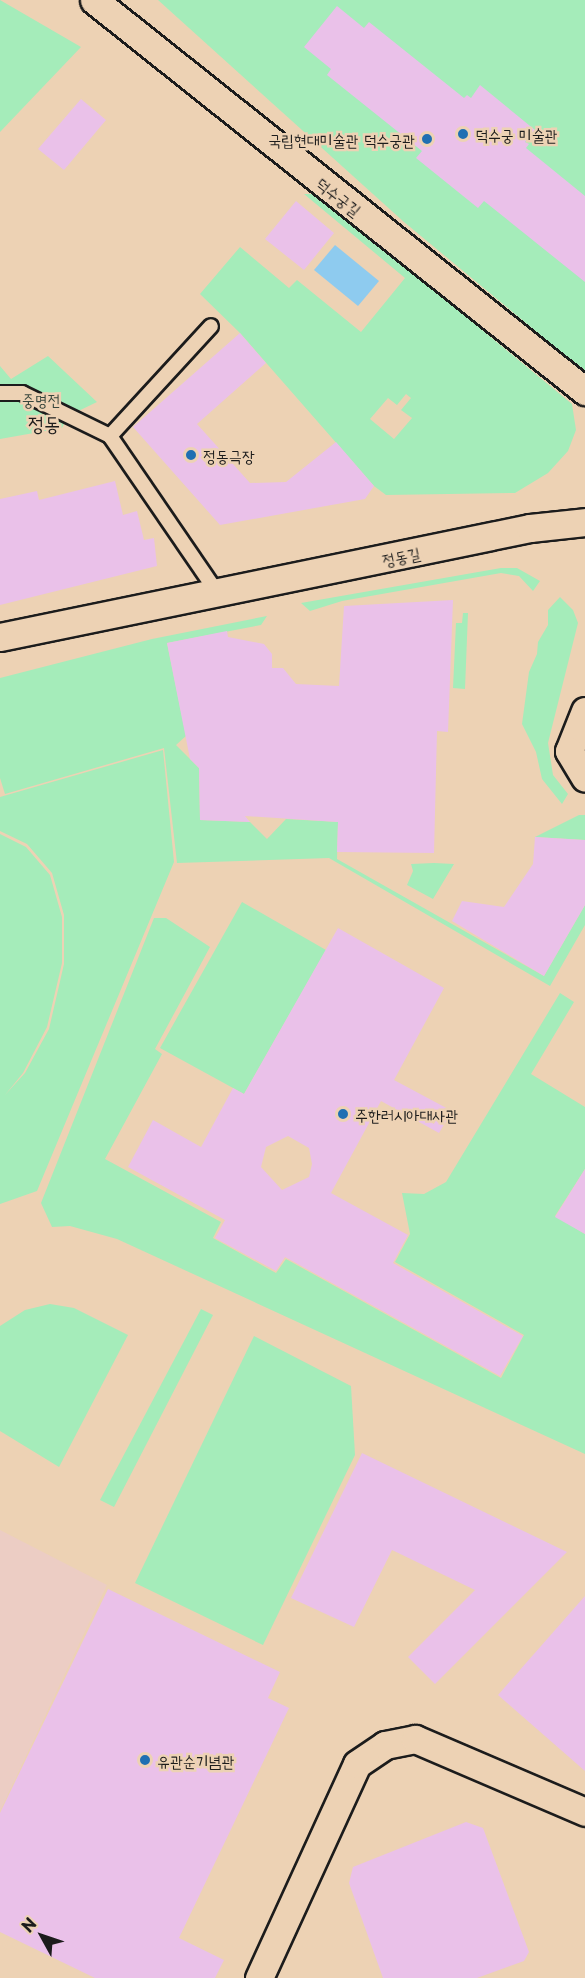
<!DOCTYPE html>
<html>
<head>
<meta charset="utf-8">
<style>
  body { margin:0 }
  #map { position:relative; width:585px; height:1978px; overflow:hidden; background:#edd2b4; font-family:"Playpen Sans","Poor Story",sans-serif }
  div>[style] { position:absolute }
  [style*='--x'] { left:calc(var(--x)*1px); top:calc(var(--y)*1px); width:calc(var(--w)*1px); rotate:calc(var(--a)*1deg) }
  .built>* { inset:0; background:#eccdc4 }
  .green>* { inset:0; background:#a5ecba }
  .water>* { inset:0; background:#8ecbef }
  .building>* { inset:0; background:#eac1e9 }
  .roads { filter:drop-shadow(2px 0 #1c1c1c) drop-shadow(-2px 0 #1c1c1c) drop-shadow(0 2px #1c1c1c) drop-shadow(0 -2px #1c1c1c) }
  .lane>* { height:14px; margin:-7px; padding:0 7px; transform-origin:7px; border-radius:7px; background:#edd2b4 }
  .street>* { height:27px; margin:-13.5px; padding:0 13.5px; transform-origin:13.5px; border-radius:13.5px; background:#edd2b4 }
  .dots>* { width:16px; height:16px; translate:-50% -50%; box-sizing:border-box; border:3px solid #edd2b4; border-radius:50% }
  span { translate:-50% -50%; white-space:nowrap; text-align:center; line-height:1.15; -webkit-text-stroke:5px #edd2b4; paint-order:stroke }
  .poi-label { font-size:16px; color:#1c1c1c }
  .left { translate:0 -50%; text-align:left }
  .right { translate:-100% -50%; text-align:right }
  .street-label { font-size:16px; color:#1c1c1c }
  .park-label { font-size:16px; color:#37463c }
  .quarter-label { font-size:20px; color:#1c1c1c }
  .north { position:absolute; left:12px; top:1906px; width:60px; height:60px; -webkit-text-stroke:4px #edd2b4; paint-order:stroke; rotate:310deg; font-size:16px; font-weight:700; line-height:24px; text-align:center; color:#1c1c1c }
  .north::after { content:''; display:block; margin:auto; width:21px; height:27px; background:#1c1c1c; clip-path:polygon(50% 0,100% 100%,50% 72%,0 100%) }
</style>
</head>
<body>
<div id="map">
  <div class="built">
    <i style="clip-path:polygon(0 1530px,107px 1585px,0 1811px)"></i>
  </div>
  <div class="green">
    <i style="clip-path:polygon(0 0,81px 47px,0 132px)"></i>
    <i style="clip-path:polygon(158px 0,585px 0,585px 372px,404px 222px)"></i>
    <i style="clip-path:polygon(evenodd,304px 194px,317px 194px,572px 404px,576px 430px,568px 451px,548px 473px,515px 493px,386px 495px,374px 486px,240px 333px,200px 294px,240px 247px,289px 288px,297px 280px,361px 332px,405px 278px,304px 194px,406px 394px,411px 398px,401px 410px,412px 418px,394px 439px,370px 419px,388px 398px,397px 405px,406px 394px)"></i>
    <i style="clip-path:polygon(48px 356px,97px 402px,68px 416px,62px 428px,0 439px,0 366px,11px 379px)"></i>
    <i style="clip-path:polygon(501px 568px,517px 568px,540px 581px,533px 591px,519px 576px,501px 573px,342px 601px,310px 611px,301px 603px)"></i>
    <i style="clip-path:polygon(560px 597px,573px 610px,578px 623px,548px 743px,553px 775px,568px 794px,562px 804px,542px 779px,536px 752px,522px 724px,529px 672px,537px 654px,538px 642px,548px 625px,548px 610px)"></i>
    <i style="clip-path:polygon(463px 613px,468px 613px,465px 689px,453px 688px,456px 623px,462px 623px)"></i>
    <i style="clip-path:polygon(267px 616px,261px 625px,167px 643px,186px 736px,176px 745px,199px 768px,200px 820px,250px 822px,267px 839px,286px 819px,338px 822px,337px 859px,544px 976px,585px 905px,585px 925px,550px 986px,329px 858px,177px 863px,164px 748px,5px 794px,0 778px,0 678px,152px 639px)"></i>
    <i style="clip-path:polygon(163px 750px,174px 862px,37px 1191px,0 1204px,0 834px,26px 847px,50px 875px,62px 917px,62px 963px,47px 1027px,23px 1073px,5px 1095px,25px 1073px,49px 1029px,64px 964px,64px 915px,52px 873px,27px 844px,0 831px,0 797px)"></i>
    <i style="clip-path:polygon(579px 815px,585px 815px,585px 840px,535px 837px)"></i>
    <i style="clip-path:polygon(411px 864px,434px 863px,454px 864px,433px 899px,407px 885px,413px 871px)"></i>
    <i style="clip-path:polygon(242px 902px,326px 950px,244px 1094px,160px 1048px)"></i>
    <i style="clip-path:polygon(154px 918px,166px 918px,210px 947px,155px 1049px,162px 1054px,105px 1159px,221px 1222px,213px 1238px,276px 1273px,286px 1259px,501px 1378px,524px 1335px,395px 1262px,410px 1234px,402px 1193px,424px 1194px,446px 1182px,560px 993px,574px 1002px,531px 1074px,585px 1107px,585px 1169px,555px 1216px,585px 1234px,585px 1454px,117px 1239px,70px 1226px,52px 1227px,41px 1203px)"></i>
    <i style="clip-path:polygon(50px 1304px,74px 1308px,128px 1335px,59px 1467px,0 1431px,0 1326px,25px 1310px)"></i>
    <i style="clip-path:polygon(201px 1309px,213px 1315px,114px 1507px,100px 1500px)"></i>
    <i style="clip-path:polygon(254px 1336px,351px 1386px,355px 1455px,263px 1645px,135px 1583px)"></i>
  </div>
  <div class="water">
    <i style="clip-path:polygon(335px 245px,379px 281px,358px 306px,314px 270px)"></i>
  </div>
  <div class="building">
    <i style="clip-path:polygon(337px 6px,364px 28px,369px 22px,464px 98px,467px 95px,471px 98px,480px 85px,535px 130px,525px 142px,529px 144px,526px 148px,585px 196px,585px 282px,484px 201px,478px 208px,416px 158px,422px 151px,327px 75px,331px 69px,304px 47px)"></i>
    <i style="clip-path:polygon(81px 99px,106px 120px,64px 170px,38px 149px)"></i>
    <i style="clip-path:polygon(296px 201px,334px 233px,304px 270px,265px 239px)"></i>
    <i style="clip-path:polygon(240px 333px,266px 363px,197px 424px,250px 483px,286px 482px,336px 442px,374px 486px,365px 499px,220px 525px,133px 427px)"></i>
    <i style="clip-path:polygon(115px 481px,123px 515px,137px 511px,144px 540px,154px 538px,157px 566px,0 605px,0 499px,37px 491px,39px 500px)"></i>
    <i style="clip-path:polygon(453px 600px,448px 732px,437px 731px,434px 853px,337px 852px,338px 822px,245px 816px,250px 822px,200px 820px,199px 768px,190px 759px,167px 643px,227px 631px,228px 637px,264px 644px,272px 654px,272px 668px,283px 668px,296px 684px,339px 686px,344px 606px)"></i>
    <i style="clip-path:polygon(535px 837px,585px 840px,585px 905px,544px 976px,452px 921px,462px 901px,504px 907px,533px 864px)"></i>
    <i style="clip-path:polygon(evenodd,338px 928px,444px 988px,394px 1080px,452px 1111px,439px 1133px,381px 1101px,331px 1193px,408px 1235px,393px 1263px,523px 1336px,500px 1376px,285px 1257px,276px 1271px,215px 1238px,225px 1220px,128px 1167px,153px 1120px,201px 1147px,233px 1088px,244px 1094px,338px 928px,288px 1136px,309px 1148px,312px 1164px,309px 1177px,282px 1190px,261px 1167px,266px 1147px,288px 1136px)"></i>
    <i style="clip-path:polygon(585px 1169px,585px 1234px,555px 1217px)"></i>
    <i style="clip-path:polygon(362px 1453px,567px 1552px,435px 1684px,408px 1657px,475px 1590px,392px 1550px,354px 1627px,291px 1598px)"></i>
    <i style="clip-path:polygon(108px 1589px,280px 1672px,268px 1698px,289px 1708px,179px 1938px,224px 1960px,215px 1978px,95px 1978px,0 1932px,0 1813px)"></i>
    <i style="clip-path:polygon(585px 1596px,585px 1771px,498px 1695px)"></i>
    <i style="clip-path:polygon(466px 1822px,483px 1828px,529px 1952px,524px 1961px,477px 1978px,383px 1978px,349px 1883px,353px 1867px)"></i>
  </div>
  <div class="roads">
    <div class="lane">
      <i style="--x:0;--y:393;--w:22;--a:0"></i>
      <i style="--x:22;--y:393;--w:98;--a:26"></i>
      <i style="--x:110;--y:436;--w:191;--a:55.6"></i>
      <i style="--x:110;--y:436;--w:149;--a:-47.4"></i>
    </div>
    <div class="street">
      <i style="--x:94;--y:0;--w:628;--a:38.53"></i>
      <i style="--x:0;--y:637;--w:541;--a:-11.62"></i>
      <i style="--x:530;--y:528;--w:55;--a:-6.2"></i>
      <i style="--x:585;--y:711;--w:43;--a:111.8"></i>
      <i style="--x:569;--y:751;--w:31;--a:59"></i>
      <i style="--x:259;--y:1978;--w:235;--a:-65.4"></i>
      <i style="--x:357;--y:1764;--w:34;--a:-34"></i>
      <i style="--x:385;--y:1745;--w:31;--a:-11"></i>
      <i style="--x:415;--y:1739;--w:185;--a:23.2"></i>
    </div>
  </div>
  <div class="dots">
    <i style="left:463px;top:134px;background:#1f6fb2"></i>
    <i style="left:427px;top:139px;background:#1f6fb2"></i>
    <i style="left:191px;top:455px;background:#1f6fb2"></i>
    <i style="left:343px;top:1114px;background:#1f6fb2"></i>
    <i style="left:145px;top:1760px;background:#1f6fb2"></i>
  </div>
  <div class="poi-label">
    <span class="left" style="left:475px;top:134px">덕수궁 미술관</span>
    <span class="right" style="left:415px;top:139px">국립현대미술관 덕수궁관</span>
    <span class="left" style="left:203px;top:455px">정동극장</span>
    <span class="left" style="left:355px;top:1114px">주한러시아대사관</span>
    <span class="left" style="left:157px;top:1760px">유관순기념관</span>
  </div>
  <div class="street-label">
    <span style="left:339px;top:196px;rotate:38deg">덕수궁길</span>
    <span style="left:401px;top:556px;rotate:-12deg">정동길</span>
  </div>
  <div class="park-label">
    <span style="left:41px;top:399px">중명전</span>
  </div>
  <div class="quarter-label">
    <span style="left:44px;top:423px">정동</span>
  </div>
  <div class="north">N</div>
</div>
</body>
</html>
